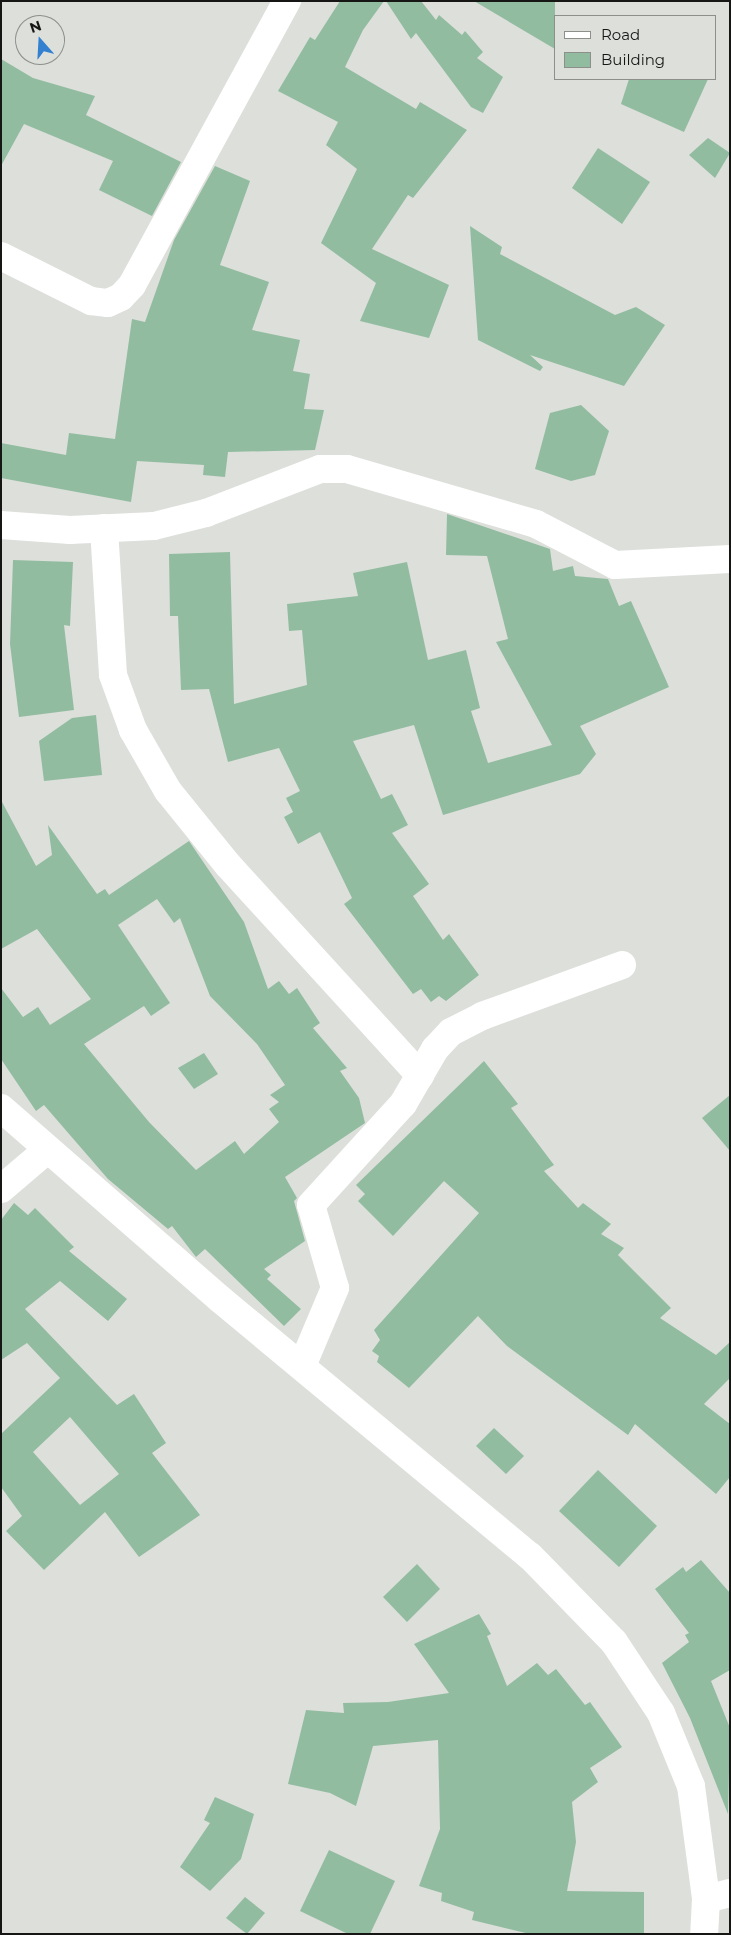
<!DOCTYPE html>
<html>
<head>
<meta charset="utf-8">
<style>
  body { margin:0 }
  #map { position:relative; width:731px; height:1935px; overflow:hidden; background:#dcdfda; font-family:Montserrat,sans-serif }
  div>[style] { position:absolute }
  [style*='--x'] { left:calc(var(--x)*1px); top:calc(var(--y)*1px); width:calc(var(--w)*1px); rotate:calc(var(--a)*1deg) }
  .building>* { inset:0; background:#92bca0 }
  .minor>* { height:28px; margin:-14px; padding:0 14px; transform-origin:14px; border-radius:14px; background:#fff }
  .secondary>* { height:28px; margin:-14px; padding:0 14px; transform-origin:14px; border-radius:14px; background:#fff }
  span { translate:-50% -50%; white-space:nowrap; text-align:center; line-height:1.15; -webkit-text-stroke:5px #dcdfda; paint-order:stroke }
  .frame { position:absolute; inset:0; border:2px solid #161715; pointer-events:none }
  .legend { position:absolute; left:554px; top:15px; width:162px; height:65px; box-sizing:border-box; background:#dcdfda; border:1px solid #8d8f8b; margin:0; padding:6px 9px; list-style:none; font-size:15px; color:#161715 }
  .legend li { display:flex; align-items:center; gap:10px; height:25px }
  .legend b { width:25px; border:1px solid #8d8f8b }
  .north { position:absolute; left:15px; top:15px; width:50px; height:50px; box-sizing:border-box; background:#dcdfda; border:1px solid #8d8f8b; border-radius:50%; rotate:341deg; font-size:14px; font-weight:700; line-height:20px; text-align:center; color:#161715 }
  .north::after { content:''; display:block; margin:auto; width:18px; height:22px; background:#3380d0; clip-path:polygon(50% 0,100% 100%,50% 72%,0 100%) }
</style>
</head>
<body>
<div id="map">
  <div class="building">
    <i style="clip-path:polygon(340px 1px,384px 1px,363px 30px,345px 67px,416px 109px,420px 102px,467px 130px,413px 198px,408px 195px,372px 249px,449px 285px,429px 338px,360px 321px,376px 283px,321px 243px,357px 169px,326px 145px,338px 122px,278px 91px,310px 37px,315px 40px)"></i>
    <i style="clip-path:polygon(386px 1px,421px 1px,436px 20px,439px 15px,462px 35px,465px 31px,483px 52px,477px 58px,503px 77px,483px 113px,471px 107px,416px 33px,411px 39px)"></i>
    <i style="clip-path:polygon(474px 1px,555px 1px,555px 49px)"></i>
    <i style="clip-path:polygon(1px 59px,33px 78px,95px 96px,86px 115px,181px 162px,152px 216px,99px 190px,113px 161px,24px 124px,1px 166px)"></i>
    <i style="clip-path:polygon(629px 79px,708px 79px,684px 132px,621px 104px)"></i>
    <i style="clip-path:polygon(708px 138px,730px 153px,715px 178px,689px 155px)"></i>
    <i style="clip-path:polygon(598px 148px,650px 182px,622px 224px,572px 188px)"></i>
    <i style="clip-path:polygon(215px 166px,250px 181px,220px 265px,269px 282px,252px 330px,300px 340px,293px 371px,310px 374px,304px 409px,324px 410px,315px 450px,228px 452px,225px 477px,203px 475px,204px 465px,137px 461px,131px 502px,1px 478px,1px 443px,66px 455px,69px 433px,115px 439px,132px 319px,145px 322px,174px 240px)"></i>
    <i style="clip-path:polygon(470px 226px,502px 247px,500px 254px,615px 315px,636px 307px,665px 325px,624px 386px,530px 355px,543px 367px,540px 371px,478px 340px)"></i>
    <i style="clip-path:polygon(581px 405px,609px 431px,595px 475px,571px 481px,535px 469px,550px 413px)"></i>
    <i style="clip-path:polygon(447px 514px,550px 549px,553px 571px,573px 566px,575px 576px,608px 579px,619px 606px,631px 601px,669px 687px,580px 726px,596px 754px,580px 774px,443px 815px,414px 725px,353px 741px,381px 799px,392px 794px,408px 825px,392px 833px,429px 884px,413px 896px,443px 940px,449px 934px,479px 975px,446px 1001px,439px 996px,431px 1002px,421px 989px,413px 994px,344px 904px,352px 898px,320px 832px,298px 844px,284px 817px,293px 812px,286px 798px,300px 791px,279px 748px,228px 762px,209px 689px,181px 690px,178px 616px,170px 616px,169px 554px,230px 552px,234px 704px,307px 685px,302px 630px,289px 631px,287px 604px,358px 596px,353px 573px,407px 562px,428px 660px,466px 650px,480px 708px,471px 711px,488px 763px,552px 745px,496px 642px,508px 639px,487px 556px,446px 555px)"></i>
    <i style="clip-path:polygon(13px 560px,73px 562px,70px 626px,64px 625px,74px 710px,19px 717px,10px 644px)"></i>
    <i style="clip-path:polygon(96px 715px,102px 775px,44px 781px,39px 741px,72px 718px)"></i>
    <i style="clip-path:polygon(evenodd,1px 800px,36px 866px,52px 855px,48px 825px,97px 894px,105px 889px,109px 895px,189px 841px,244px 922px,268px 989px,279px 981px,289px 994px,297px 988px,320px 1023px,313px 1028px,347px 1068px,340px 1071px,359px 1098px,365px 1123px,285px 1177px,297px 1198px,294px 1201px,305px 1241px,264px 1269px,271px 1275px,267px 1279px,301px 1309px,284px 1326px,205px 1249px,196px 1257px,172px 1226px,168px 1229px,108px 1179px,44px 1105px,36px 1111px,1px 1059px,1px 988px,23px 1017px,38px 1007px,50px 1025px,91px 999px,37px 929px,1px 949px,1px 800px,157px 899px,174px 923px,180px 918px,210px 996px,257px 1044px,285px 1085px,270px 1095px,279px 1102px,269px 1109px,279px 1122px,244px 1154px,235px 1141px,196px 1170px,149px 1122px,84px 1044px,144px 1006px,151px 1016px,170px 1003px,118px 925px,157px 899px)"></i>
    <i style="clip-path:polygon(204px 1053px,218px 1074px,194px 1089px,178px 1068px)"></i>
    <i style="clip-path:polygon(484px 1061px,518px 1104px,511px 1108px,554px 1165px,544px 1171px,578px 1208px,583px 1203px,611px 1224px,601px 1234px,624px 1248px,618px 1255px,671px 1308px,660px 1318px,716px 1355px,730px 1342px,730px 1378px,704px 1404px,730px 1424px,730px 1477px,716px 1494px,635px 1424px,628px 1435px,507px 1346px,478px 1316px,409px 1388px,377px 1362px,379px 1356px,372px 1351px,380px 1340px,374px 1330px,479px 1213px,444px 1181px,393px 1236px,358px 1201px,365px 1194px,356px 1185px)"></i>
    <i style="clip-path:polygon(730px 1095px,730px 1151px,702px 1118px)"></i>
    <i style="clip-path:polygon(evenodd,14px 1203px,28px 1215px,35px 1208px,74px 1247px,69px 1251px,127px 1299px,108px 1321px,60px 1281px,25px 1309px,117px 1405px,134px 1394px,166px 1443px,152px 1453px,200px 1515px,139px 1557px,105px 1512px,44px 1570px,6px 1531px,22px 1516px,1px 1487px,1px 1434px,60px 1378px,27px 1343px,1px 1360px,1px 1220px,14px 1203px,70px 1417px,119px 1474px,80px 1505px,33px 1452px,70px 1417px)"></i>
    <i style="clip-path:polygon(494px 1428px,524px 1456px,506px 1474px,476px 1446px)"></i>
    <i style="clip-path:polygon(598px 1470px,657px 1526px,619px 1567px,559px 1511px)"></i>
    <i style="clip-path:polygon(701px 1560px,730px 1593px,730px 1670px,711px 1681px,730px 1728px,728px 1814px,690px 1718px,662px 1663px,689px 1642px,685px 1635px,689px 1633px,655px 1589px,683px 1567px,686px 1572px)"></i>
    <i style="clip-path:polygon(417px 1564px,440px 1589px,407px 1622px,383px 1597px)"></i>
    <i style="clip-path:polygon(479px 1614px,491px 1634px,487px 1636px,507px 1686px,537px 1663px,548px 1675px,556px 1669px,585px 1705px,590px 1702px,622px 1747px,590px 1768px,598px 1782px,572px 1802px,576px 1842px,567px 1891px,644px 1892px,644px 1934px,530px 1934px,472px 1920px,474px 1912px,441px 1901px,442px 1893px,419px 1886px,440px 1829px,438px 1740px,373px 1746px,356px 1806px,330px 1793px,288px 1784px,306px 1710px,344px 1713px,343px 1703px,388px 1702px,449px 1693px,414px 1644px)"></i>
    <i style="clip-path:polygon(215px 1797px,254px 1814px,241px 1859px,210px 1891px,180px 1867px,210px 1823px,204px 1820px)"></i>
    <i style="clip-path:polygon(329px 1850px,395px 1881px,370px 1934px,348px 1934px,300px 1911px)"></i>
    <i style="clip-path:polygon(245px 1897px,265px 1913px,247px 1934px,226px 1918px)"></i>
  </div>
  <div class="minor">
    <i style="--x:1;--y:256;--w:101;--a:26.6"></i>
    <i style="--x:91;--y:301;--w:17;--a:7"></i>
    <i style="--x:108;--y:303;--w:14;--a:-25"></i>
    <i style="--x:121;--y:297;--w:16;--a:-47"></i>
    <i style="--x:132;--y:285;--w:324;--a:-61.4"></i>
    <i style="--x:1;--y:525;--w:69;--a:4.1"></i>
    <i style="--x:70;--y:530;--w:84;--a:-2.7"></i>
    <i style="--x:154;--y:526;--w:54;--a:-14"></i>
    <i style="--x:206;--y:513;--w:122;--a:-21.1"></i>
    <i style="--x:320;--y:469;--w:27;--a:0"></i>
    <i style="--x:347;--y:469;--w:197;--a:16.2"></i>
    <i style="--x:536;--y:524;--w:89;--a:27.4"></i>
    <i style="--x:615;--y:565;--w:115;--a:-3"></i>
    <i style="--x:104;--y:528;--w:147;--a:86.5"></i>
    <i style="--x:113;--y:675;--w:59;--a:70"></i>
    <i style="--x:133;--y:730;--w:70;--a:60.2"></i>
    <i style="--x:168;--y:791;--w:95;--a:51"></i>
    <i style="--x:228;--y:865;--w:285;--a:47.6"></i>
    <i style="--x:1;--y:1189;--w:60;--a:-40.3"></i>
    <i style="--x:302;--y:1366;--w:85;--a:-67.1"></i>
    <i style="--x:335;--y:1288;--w:86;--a:-106.1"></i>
    <i style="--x:311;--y:1205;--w:137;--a:-47.7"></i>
    <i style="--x:403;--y:1104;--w:64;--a:-59.8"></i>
    <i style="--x:435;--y:1049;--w:23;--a:-47"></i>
    <i style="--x:451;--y:1032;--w:35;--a:-27"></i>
    <i style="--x:482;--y:1016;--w:149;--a:-20"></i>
    <i style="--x:706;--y:1899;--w:25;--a:-14"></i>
  </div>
  <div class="secondary">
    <i style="--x:1;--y:1108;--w:291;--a:41.1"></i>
    <i style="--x:220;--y:1299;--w:403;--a:39.7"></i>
    <i style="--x:530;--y:1556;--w:120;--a:45.7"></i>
    <i style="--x:614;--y:1642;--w:85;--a:56.5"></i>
    <i style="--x:661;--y:1713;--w:79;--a:67.7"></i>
    <i style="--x:691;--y:1786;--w:114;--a:82.4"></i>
    <i style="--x:706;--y:1899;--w:35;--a:93"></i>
  </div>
  <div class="frame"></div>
  <ul class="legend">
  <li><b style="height:6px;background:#fff"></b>Road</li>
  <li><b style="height:14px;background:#92bca0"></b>Building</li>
  </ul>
  <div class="north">N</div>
</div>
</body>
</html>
